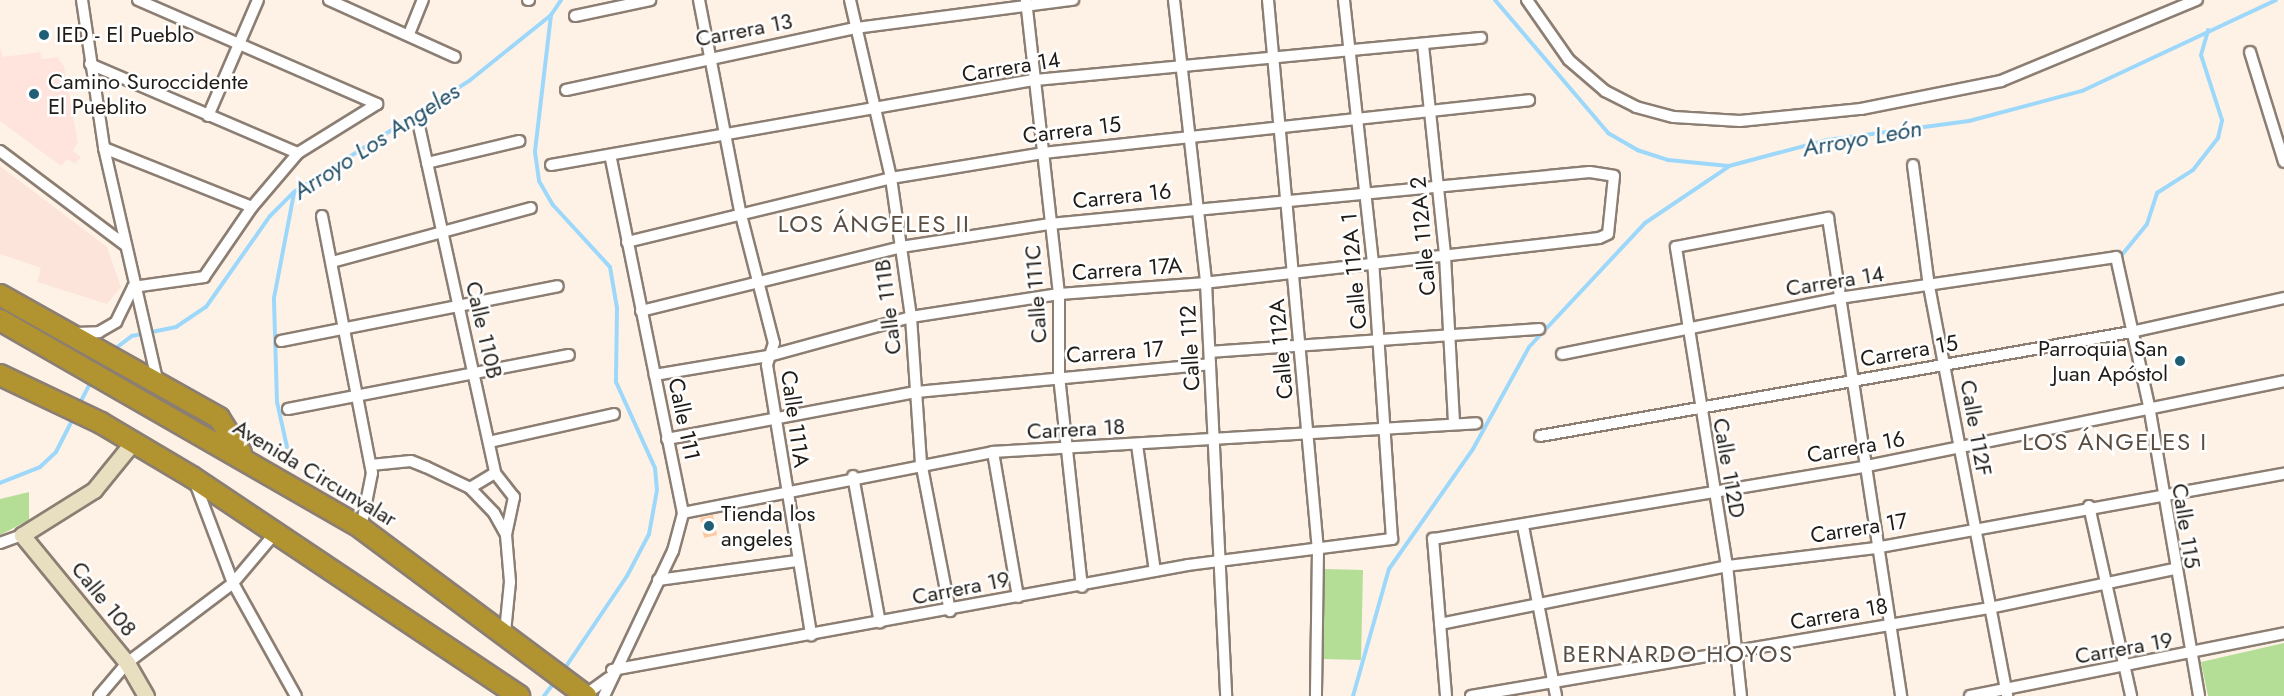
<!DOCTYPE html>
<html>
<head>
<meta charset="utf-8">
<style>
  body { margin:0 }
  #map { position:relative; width:2284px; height:696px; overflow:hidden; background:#fef2e7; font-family:Jost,sans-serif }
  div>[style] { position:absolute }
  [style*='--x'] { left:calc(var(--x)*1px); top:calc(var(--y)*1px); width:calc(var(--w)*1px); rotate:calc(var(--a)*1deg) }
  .commercial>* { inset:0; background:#fde4db }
  .medical>* { inset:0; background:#fee4dd }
  .green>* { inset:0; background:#b4de96 }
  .stream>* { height:4px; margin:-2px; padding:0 2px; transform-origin:2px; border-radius:2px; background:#9dd8fb }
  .building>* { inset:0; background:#fcc9a3 }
  .roads { filter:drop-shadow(2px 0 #8c7e72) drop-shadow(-2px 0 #8c7e72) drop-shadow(0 2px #8c7e72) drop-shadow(0 -2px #8c7e72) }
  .street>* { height:10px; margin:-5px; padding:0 5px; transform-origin:5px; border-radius:5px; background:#fff }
  .secondary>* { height:15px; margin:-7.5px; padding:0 7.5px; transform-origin:7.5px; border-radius:7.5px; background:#e8dfc1 }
  .highway>* { height:20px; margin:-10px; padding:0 10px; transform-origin:10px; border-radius:10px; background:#b1942f }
  .dots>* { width:16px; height:16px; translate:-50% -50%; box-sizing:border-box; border:3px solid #fff; border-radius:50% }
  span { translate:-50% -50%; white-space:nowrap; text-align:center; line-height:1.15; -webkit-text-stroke:5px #fff; paint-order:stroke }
  .street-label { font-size:22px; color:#201b16 }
  .poi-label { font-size:22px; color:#201b16 }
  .left { translate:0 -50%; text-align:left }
  .right { translate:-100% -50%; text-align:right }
  .water-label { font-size:24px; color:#255169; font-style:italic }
  .neighbourhood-label { font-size:24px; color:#5a4d42; letter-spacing:1.5px }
</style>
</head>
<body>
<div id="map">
  <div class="commercial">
    <i style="clip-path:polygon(0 166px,107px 247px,121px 287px,107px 304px,37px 282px,41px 268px,0 254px)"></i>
  </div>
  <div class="medical">
    <i style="clip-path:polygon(0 47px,3px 57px,40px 52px,42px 59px,58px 57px,64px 67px,78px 143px,73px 151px,81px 157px,75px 164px,67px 159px,61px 166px,0 121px)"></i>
  </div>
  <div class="green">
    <i style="clip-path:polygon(29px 492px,29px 520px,0 535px,0 499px)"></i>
    <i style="clip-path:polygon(1325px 569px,1363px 570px,1361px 660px,1323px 659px)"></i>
    <i style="clip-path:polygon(2284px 643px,2284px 696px,2208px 696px,2201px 662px)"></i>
  </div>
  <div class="stream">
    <i style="--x:1495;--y:0;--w:175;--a:49.6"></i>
    <i style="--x:1608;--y:133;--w:34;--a:30"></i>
    <i style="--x:1637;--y:150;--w:33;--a:18"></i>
    <i style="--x:1668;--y:160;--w:61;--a:5.6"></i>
    <i style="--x:1729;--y:166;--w:101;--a:-14.9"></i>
    <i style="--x:1827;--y:140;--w:143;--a:-7.6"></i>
    <i style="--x:1969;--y:121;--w:117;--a:-14.9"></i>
    <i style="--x:2082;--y:91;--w:214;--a:-25.1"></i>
    <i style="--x:551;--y:15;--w:138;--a:96.7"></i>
    <i style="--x:535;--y:152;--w:29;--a:82"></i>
    <i style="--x:539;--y:181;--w:28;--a:60"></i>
    <i style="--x:553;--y:205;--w:84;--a:47.4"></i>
    <i style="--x:610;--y:267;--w:42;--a:80.3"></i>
    <i style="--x:617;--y:308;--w:74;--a:90.8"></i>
    <i style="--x:616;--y:382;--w:94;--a:65.6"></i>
    <i style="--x:655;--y:468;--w:22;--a:85"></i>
    <i style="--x:657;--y:490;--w:45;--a:100.3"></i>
    <i style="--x:649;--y:534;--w:47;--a:117.6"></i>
    <i style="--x:627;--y:576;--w:115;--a:124"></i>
    <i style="--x:2121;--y:256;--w:41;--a:-50.9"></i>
    <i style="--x:2147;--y:224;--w:33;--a:-72"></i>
    <i style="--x:2157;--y:193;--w:43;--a:-32.6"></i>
    <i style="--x:2193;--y:170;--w:41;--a:-52"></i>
    <i style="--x:2218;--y:138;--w:18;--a:-77"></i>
    <i style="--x:2222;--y:120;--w:68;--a:-107.9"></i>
    <i style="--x:2201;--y:55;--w:26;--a:-74"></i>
    <i style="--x:112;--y:351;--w:25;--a:-37"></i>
    <i style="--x:132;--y:336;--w:45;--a:-11.6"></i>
    <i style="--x:176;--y:327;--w:36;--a:-34"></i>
    <i style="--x:206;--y:307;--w:111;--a:-54.9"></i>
    <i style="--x:270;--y:216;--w:34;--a:-45"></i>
    <i style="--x:294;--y:192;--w:207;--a:-32.4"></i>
    <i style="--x:469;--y:81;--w:105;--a:-38.8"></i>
    <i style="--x:551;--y:15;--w:18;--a:-56"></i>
    <i style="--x:79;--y:405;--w:28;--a:-63"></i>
    <i style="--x:287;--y:447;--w:46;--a:-102.5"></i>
    <i style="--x:277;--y:402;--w:104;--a:-91.7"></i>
    <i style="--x:274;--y:298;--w:107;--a:-79.2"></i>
    <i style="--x:0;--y:483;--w:43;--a:-21.8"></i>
    <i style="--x:40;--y:467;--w:22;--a:-43"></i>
    <i style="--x:56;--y:452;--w:39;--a:-63"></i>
    <i style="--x:544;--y:696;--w:20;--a:-53"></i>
    <i style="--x:1353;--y:696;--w:132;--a:-74.2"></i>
    <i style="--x:1389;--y:569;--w:146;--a:-55"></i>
    <i style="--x:1473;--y:449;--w:116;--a:-61.2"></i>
    <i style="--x:1529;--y:347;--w:170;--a:-46.9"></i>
    <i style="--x:1645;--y:223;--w:100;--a:-34"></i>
  </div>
  <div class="building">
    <i style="clip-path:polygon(713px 515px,717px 535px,704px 538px,700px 518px)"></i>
  </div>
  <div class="roads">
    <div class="street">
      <i style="--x:82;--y:0;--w:150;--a:81.5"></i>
      <i style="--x:104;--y:148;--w:242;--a:77.1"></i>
      <i style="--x:138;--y:0;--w:261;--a:23.5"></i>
      <i style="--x:329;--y:0;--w:138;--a:24.3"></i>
      <i style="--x:528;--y:0;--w:1;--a:0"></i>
      <i style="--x:699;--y:0;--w:215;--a:79"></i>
      <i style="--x:740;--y:211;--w:136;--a:75.6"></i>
      <i style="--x:774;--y:343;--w:23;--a:108"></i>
      <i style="--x:767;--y:365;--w:274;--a:80.7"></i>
      <i style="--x:850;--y:0;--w:183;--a:77"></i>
      <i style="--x:891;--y:178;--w:140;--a:81.8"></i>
      <i style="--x:911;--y:317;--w:145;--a:86.1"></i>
      <i style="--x:921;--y:462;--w:152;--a:79"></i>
      <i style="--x:1026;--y:0;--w:296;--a:83.6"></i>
      <i style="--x:1059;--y:294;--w:82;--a:90"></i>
      <i style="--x:1059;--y:376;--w:212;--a:83.8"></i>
      <i style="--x:1174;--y:0;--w:285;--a:83.5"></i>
      <i style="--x:1206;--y:283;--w:413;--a:87.2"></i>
      <i style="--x:1268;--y:0;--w:552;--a:84.81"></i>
      <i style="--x:1318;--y:550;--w:146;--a:90.8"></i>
      <i style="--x:1527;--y:0;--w:73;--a:55"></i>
      <i style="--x:1569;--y:60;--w:48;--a:40.7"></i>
      <i style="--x:1605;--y:91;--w:35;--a:27"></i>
      <i style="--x:1636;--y:107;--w:39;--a:15"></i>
      <i style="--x:1674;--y:117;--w:66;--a:3.5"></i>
      <i style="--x:1740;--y:121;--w:122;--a:-5.7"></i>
      <i style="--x:1861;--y:109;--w:143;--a:-11.3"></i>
      <i style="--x:2001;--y:81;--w:212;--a:-22.5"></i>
      <i style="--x:575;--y:16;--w:77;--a:-12"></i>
      <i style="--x:409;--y:34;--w:37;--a:-68"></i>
      <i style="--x:1423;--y:45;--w:212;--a:84"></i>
      <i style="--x:1445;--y:256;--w:168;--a:86.9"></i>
      <i style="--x:2250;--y:52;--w:115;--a:72.8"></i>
      <i style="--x:90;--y:64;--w:226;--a:23.2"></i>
      <i style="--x:566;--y:90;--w:297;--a:-12.1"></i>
      <i style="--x:856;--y:28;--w:219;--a:-7.4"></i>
      <i style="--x:208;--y:116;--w:126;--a:-66.7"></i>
      <i style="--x:419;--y:126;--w:355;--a:77.6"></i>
      <i style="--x:495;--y:473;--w:31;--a:52"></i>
      <i style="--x:514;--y:497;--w:39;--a:102"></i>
      <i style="--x:104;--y:148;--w:159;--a:21.7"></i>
      <i style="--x:0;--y:151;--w:156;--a:36.9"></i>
      <i style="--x:427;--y:163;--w:95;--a:-13.4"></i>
      <i style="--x:551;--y:165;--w:491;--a:-10"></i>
      <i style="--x:1035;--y:80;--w:448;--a:-5.4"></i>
      <i style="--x:1913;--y:165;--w:122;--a:82.5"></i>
      <i style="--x:1929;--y:286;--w:417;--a:79.2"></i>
      <i style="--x:322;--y:216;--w:262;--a:79"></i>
      <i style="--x:372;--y:473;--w:56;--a:101.3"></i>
      <i style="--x:627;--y:242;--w:272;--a:-13.6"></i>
      <i style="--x:891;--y:178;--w:154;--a:-9.3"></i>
      <i style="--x:1043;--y:153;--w:489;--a:-6.2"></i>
      <i style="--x:332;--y:262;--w:206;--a:-15.2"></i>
      <i style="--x:133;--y:287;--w:72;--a:-8"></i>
      <i style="--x:204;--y:277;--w:85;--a:-55.6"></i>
      <i style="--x:252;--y:207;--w:71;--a:-49.6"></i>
      <i style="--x:298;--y:153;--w:93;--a:-31.8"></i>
      <i style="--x:641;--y:311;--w:268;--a:-13.8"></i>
      <i style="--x:901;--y:247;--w:151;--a:-8.8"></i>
      <i style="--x:1050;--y:224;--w:542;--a:-5.5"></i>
      <i style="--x:1590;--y:172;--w:24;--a:9"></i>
      <i style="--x:1614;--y:176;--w:58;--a:95.9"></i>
      <i style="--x:1608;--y:234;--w:10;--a:156"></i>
      <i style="--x:1599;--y:238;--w:396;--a:173.5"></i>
      <i style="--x:1206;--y:283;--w:147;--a:175.7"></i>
      <i style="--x:1059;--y:294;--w:150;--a:171.2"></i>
      <i style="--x:911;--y:317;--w:148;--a:164.7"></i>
      <i style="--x:768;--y:356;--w:115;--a:170.5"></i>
      <i style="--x:75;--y:333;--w:24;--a:-2"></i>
      <i style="--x:99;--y:332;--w:20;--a:-30"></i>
      <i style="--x:116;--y:322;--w:39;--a:-64"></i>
      <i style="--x:281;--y:341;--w:282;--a:-11.2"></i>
      <i style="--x:1210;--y:352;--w:330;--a:-4"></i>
      <i style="--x:1562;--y:354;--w:283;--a:-11.4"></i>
      <i style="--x:1839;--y:298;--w:280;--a:-8.4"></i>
      <i style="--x:2116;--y:257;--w:153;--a:77.5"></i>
      <i style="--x:2149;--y:406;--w:294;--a:80.2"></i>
      <i style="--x:288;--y:409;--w:286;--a:-10.9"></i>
      <i style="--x:1540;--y:436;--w:600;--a:-9.98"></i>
      <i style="--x:2131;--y:332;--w:157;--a:-12.5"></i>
      <i style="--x:667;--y:439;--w:253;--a:-10.7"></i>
      <i style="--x:916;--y:392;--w:295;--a:-5.4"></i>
      <i style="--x:489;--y:442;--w:128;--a:-12.6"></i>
      <i style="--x:1137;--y:445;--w:127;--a:81.9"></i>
      <i style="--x:993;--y:452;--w:147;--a:80.2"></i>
      <i style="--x:371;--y:465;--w:40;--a:-5.7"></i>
      <i style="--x:411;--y:461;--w:16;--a:22"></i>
      <i style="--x:426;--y:467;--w:49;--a:25.5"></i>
      <i style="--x:470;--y:488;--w:35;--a:46"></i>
      <i style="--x:494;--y:513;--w:25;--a:61"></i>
      <i style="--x:506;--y:535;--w:47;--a:85.1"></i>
      <i style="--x:510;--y:582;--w:50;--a:95.7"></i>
      <i style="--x:853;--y:476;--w:149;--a:79.6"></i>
      <i style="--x:194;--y:480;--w:110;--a:69.3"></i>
      <i style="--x:233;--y:583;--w:129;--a:60.9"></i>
      <i style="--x:470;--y:488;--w:29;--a:-31"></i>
      <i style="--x:2089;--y:506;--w:195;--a:77.5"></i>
      <i style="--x:683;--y:513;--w:316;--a:-11.1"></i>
      <i style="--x:993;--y:452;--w:484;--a:-3.4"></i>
      <i style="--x:1523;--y:526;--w:173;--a:79"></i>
      <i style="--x:0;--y:543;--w:23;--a:-20"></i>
      <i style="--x:658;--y:580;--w:140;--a:-7.8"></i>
      <i style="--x:1440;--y:624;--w:293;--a:-11.4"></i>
      <i style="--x:1727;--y:566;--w:149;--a:-6.9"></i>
      <i style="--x:1875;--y:548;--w:416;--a:-10.3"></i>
      <i style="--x:612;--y:670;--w:585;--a:-10.33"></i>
      <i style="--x:1188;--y:565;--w:206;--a:-7.3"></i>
      <i style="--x:1392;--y:539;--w:277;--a:-93.9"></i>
      <i style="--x:1373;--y:263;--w:265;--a:-96.3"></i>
      <i style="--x:585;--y:695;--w:29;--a:-36"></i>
      <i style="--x:99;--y:696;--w:43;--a:-49.7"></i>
      <i style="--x:127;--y:663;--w:133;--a:-37"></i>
      <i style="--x:233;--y:583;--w:68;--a:-49.8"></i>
      <i style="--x:604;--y:696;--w:161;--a:-64.6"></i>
      <i style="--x:673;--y:551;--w:39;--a:-75"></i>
      <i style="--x:683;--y:513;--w:365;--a:-101.5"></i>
      <i style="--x:1446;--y:696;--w:158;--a:-94.7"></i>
      <i style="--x:1433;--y:539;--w:440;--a:-9.5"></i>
      <i style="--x:1867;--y:466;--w:426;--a:-11.5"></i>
      <i style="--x:1471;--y:696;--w:525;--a:-9.64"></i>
      <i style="--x:1989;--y:608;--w:189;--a:-11.9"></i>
      <i style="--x:1741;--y:696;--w:131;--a:-96.1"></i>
      <i style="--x:1727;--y:566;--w:323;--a:-99.1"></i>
      <i style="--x:1676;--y:247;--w:155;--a:-10.8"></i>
      <i style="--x:1828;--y:218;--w:484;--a:81.3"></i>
      <i style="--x:1970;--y:696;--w:320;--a:-11.3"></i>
    </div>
    <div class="secondary">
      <i style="--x:133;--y:442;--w:62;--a:129.1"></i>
      <i style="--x:94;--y:490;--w:85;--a:148"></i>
      <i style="--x:22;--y:535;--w:166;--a:50.6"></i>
      <i style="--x:127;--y:663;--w:38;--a:60"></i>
    </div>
    <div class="highway">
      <i style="--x:0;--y:295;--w:251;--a:29.3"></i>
      <i style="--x:219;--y:418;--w:41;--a:57.8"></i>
      <i style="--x:0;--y:320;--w:417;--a:29.9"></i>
      <i style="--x:361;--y:528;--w:281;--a:36.7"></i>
      <i style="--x:0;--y:375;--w:112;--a:25.4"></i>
      <i style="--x:101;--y:423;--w:106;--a:30.7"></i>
      <i style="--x:192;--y:477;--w:394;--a:33.8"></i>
    </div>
  </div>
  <div class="dots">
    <i style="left:44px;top:35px;background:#205e75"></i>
    <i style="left:34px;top:94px;background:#205e75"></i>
    <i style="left:2180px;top:361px;background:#205e75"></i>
    <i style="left:709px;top:526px;background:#205e75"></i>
  </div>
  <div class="street-label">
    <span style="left:744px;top:30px;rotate:-11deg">Carrera 13</span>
    <span style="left:1011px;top:67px;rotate:-9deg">Carrera 14</span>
    <span style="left:1072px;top:130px;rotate:-7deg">Carrera 15</span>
    <span style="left:1122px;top:196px;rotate:-6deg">Carrera 16</span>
    <span style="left:1423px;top:236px;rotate:-95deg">Calle 112A 2</span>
    <span style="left:1127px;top:269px;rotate:-4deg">Carrera 17A</span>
    <span style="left:1354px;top:271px;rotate:-95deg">Calle 112A 1</span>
    <span style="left:1835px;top:281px;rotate:-9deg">Carrera 14</span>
    <span style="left:1036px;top:294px;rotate:-94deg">Calle 111C</span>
    <span style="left:888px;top:307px;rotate:-97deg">Calle 111B</span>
    <span style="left:484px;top:330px;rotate:77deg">Calle 110B</span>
    <span style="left:1190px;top:348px;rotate:-93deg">Calle 112</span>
    <span style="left:1281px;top:349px;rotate:-95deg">Calle 112A</span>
    <span style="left:1909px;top:351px;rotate:-10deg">Carrera 15</span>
    <span style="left:1115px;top:352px;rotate:-4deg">Carrera 17</span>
    <span style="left:684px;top:419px;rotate:78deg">Calle 111</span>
    <span style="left:795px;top:419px;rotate:82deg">Calle 111A</span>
    <span style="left:1976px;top:428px;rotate:80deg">Calle 112F</span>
    <span style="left:1076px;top:429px;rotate:-3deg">Carrera 18</span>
    <span style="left:1856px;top:447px;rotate:-10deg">Carrera 16</span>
    <span style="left:1729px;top:468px;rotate:80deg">Calle 112D</span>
    <span style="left:315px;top:473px;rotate:31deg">Avenida Circunvalar</span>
    <span style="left:2186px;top:526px;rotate:81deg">Calle 115</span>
    <span style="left:1859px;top:528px;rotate:-9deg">Carrera 17</span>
    <span style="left:961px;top:588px;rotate:-11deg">Carrera 19</span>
    <span style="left:104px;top:599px;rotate:51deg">Calle 108</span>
    <span style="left:1839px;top:614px;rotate:-10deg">Carrera 18</span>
    <span style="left:2124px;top:648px;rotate:-10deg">Carrera 19</span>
  </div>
  <div class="poi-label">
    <span class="left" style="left:56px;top:35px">IED - El Pueblo</span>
    <span class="left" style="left:48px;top:94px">Camino Suroccidente<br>El Pueblito</span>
    <span class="right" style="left:2168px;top:361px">Parroquia San<br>Juan Apóstol</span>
    <span class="left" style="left:721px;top:526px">Tienda los<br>angeles</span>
  </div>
  <div class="water-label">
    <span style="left:1862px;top:138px;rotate:-10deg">Arroyo León</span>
    <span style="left:376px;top:141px;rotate:-33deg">Arroyo Los Angeles</span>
  </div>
  <div class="neighbourhood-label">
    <span style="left:874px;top:224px">LOS ÁNGELES II</span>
    <span style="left:2115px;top:442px">LOS ÁNGELES I</span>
    <span style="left:1678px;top:654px">BERNARDO HOYOS</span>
  </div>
</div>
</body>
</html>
